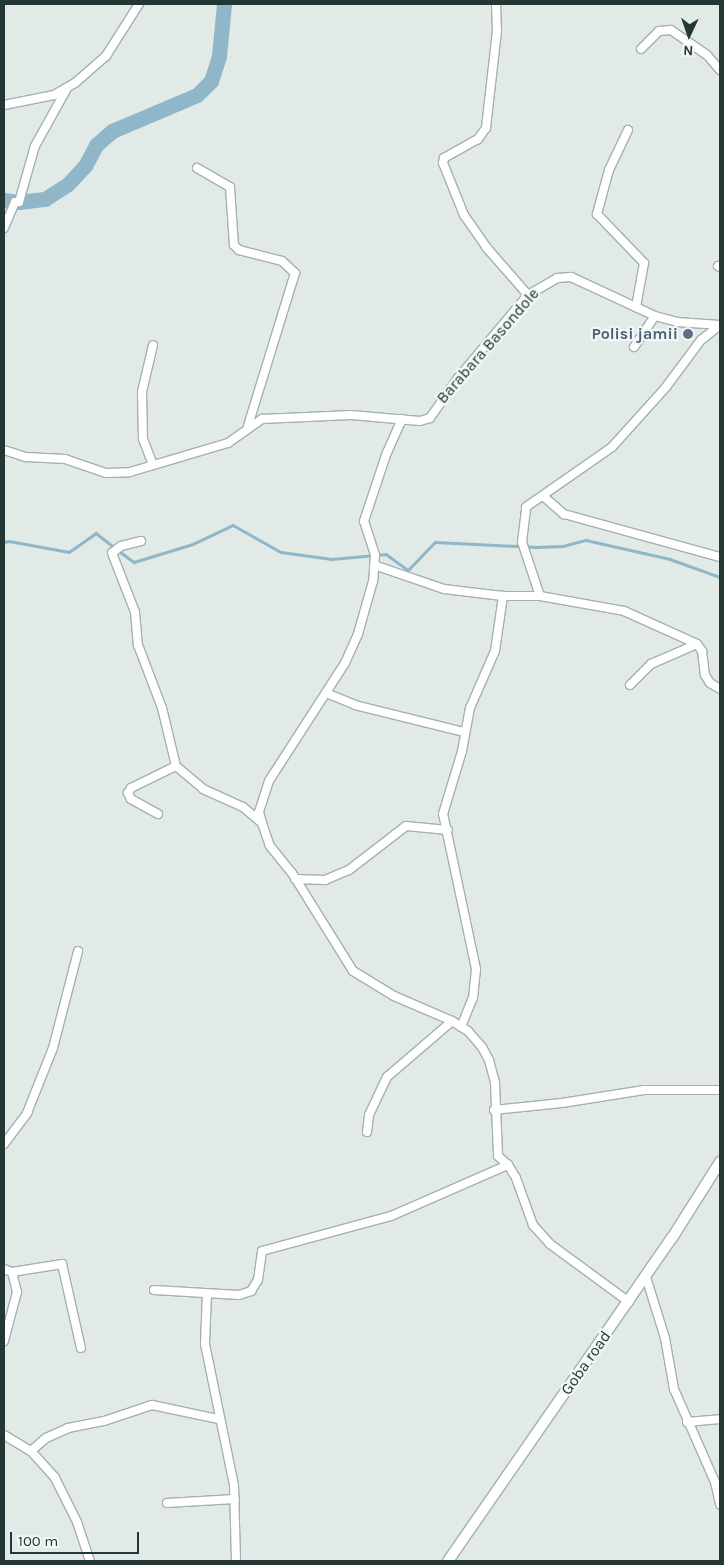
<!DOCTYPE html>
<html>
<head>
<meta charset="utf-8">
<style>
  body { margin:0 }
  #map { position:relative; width:724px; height:1565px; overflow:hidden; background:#e1eae7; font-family:Karla,sans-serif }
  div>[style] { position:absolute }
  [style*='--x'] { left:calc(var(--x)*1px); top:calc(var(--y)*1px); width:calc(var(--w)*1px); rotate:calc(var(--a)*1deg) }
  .stream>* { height:2.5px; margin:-1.25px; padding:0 1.25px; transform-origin:1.25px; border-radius:1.25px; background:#8fb6c9 }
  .river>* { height:15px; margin:-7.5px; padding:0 7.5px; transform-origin:7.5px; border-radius:7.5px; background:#8fb6c9 }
  .roads { filter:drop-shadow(1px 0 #a4b1ae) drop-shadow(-1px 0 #a4b1ae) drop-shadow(0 1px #a4b1ae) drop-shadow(0 -1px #a4b1ae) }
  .street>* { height:8px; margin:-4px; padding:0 4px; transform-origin:4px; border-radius:4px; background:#fff }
  .secondary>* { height:10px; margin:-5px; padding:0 5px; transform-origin:5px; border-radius:5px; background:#fff }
  .dots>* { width:14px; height:14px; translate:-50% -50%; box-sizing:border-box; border:2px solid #f1f7f5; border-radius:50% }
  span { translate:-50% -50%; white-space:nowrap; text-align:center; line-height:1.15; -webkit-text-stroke:4.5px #f1f7f5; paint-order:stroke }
  .service-label { font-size:16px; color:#4e5e75; font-weight:700 }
  .right { translate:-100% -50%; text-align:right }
  .street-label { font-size:16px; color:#233836 }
  .frame { position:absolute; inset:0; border:5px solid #233836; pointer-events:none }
  .north { position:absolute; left:664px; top:10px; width:50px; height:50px; -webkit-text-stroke:4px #f1f7f5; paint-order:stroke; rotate:183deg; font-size:14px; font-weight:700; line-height:20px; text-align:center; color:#233836 }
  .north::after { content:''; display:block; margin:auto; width:18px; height:22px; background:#233836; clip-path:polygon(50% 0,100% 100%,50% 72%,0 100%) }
  .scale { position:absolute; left:10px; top:1532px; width:129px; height:22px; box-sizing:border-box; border:2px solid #233836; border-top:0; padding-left:6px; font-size:15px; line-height:18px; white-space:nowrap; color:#233836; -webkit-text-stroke:4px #f1f7f5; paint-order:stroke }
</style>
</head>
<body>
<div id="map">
  <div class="stream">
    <i style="--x:4;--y:542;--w:5;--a:-11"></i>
    <i style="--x:9;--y:541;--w:61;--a:10.4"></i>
    <i style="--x:69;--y:552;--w:33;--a:-35"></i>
    <i style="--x:96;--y:533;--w:24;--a:38"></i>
    <i style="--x:119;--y:551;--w:19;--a:36"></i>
    <i style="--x:134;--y:562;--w:62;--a:-17"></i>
    <i style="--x:193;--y:544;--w:44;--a:-25.4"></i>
    <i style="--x:233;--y:525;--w:55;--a:29.4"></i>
    <i style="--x:281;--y:552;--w:51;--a:7.8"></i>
    <i style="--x:332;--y:559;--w:54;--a:-5.3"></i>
    <i style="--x:386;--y:554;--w:27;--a:36"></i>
    <i style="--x:408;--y:570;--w:39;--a:-46"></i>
    <i style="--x:435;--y:542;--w:101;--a:2.8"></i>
    <i style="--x:536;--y:547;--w:27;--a:-2"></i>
    <i style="--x:563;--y:546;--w:24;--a:-15"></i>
    <i style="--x:586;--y:540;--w:86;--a:12.7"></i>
    <i style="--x:670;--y:559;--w:53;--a:19.8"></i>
  </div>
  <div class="river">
    <i style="--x:4;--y:200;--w:15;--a:8"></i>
    <i style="--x:19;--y:202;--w:26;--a:-7"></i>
    <i style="--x:45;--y:199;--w:27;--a:-33"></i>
    <i style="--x:68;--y:184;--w:25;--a:-47"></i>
    <i style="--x:85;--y:166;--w:24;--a:-62"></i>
    <i style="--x:96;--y:145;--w:21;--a:-41"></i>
    <i style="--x:112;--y:131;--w:92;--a:-23"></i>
    <i style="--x:197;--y:95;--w:20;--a:-45"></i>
    <i style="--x:211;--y:81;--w:26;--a:-72"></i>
    <i style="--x:219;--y:56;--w:52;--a:-84.5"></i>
  </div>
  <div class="roads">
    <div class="street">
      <i style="--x:496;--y:4;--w:27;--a:88"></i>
      <i style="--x:497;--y:31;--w:98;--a:96.5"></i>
      <i style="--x:486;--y:128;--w:14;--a:126"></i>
      <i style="--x:478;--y:139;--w:39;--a:151"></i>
      <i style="--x:444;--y:158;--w:5;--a:101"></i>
      <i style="--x:443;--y:163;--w:56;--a:68"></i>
      <i style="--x:464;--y:215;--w:39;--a:55"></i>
      <i style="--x:486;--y:247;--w:64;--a:48.8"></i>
      <i style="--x:641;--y:49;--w:25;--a:-45"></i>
      <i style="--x:659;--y:31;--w:12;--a:-5"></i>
      <i style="--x:671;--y:30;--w:44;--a:34.8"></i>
      <i style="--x:707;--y:55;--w:20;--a:49"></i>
      <i style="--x:4;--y:105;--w:51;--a:-11.3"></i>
      <i style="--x:54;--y:95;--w:24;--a:-30"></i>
      <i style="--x:75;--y:83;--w:41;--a:-41.1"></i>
      <i style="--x:106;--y:56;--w:62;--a:-57.6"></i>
      <i style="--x:628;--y:130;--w:44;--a:115.4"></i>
      <i style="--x:609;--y:170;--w:46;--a:105.3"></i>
      <i style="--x:597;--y:214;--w:68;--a:46.2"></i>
      <i style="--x:644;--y:263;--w:45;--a:100.3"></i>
      <i style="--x:197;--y:168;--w:38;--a:30"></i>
      <i style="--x:230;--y:187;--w:58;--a:86.1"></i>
      <i style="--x:234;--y:245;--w:7;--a:45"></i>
      <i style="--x:239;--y:250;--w:44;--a:14.3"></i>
      <i style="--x:282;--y:261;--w:18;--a:43"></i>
      <i style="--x:295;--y:273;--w:160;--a:107.1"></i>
      <i style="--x:4;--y:228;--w:28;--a:-67"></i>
      <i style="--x:15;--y:202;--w:4;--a:0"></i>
      <i style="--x:19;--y:202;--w:58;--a:-74.1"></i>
      <i style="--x:35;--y:146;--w:64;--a:-61"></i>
      <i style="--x:718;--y:266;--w:2;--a:27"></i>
      <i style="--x:634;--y:347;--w:37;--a:-56"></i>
      <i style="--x:402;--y:419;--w:36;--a:114"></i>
      <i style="--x:387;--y:452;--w:73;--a:108.4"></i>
      <i style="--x:364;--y:521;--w:36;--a:72"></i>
      <i style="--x:375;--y:555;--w:26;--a:94"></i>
      <i style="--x:373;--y:581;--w:55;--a:105.8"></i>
      <i style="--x:358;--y:634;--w:32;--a:114"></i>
      <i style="--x:345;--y:663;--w:140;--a:122.8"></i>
      <i style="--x:269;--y:781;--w:33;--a:108"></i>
      <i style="--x:259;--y:812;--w:11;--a:75"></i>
      <i style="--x:262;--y:823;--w:24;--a:71"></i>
      <i style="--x:270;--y:846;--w:35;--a:51"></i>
      <i style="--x:292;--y:873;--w:115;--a:58.1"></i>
      <i style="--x:353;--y:971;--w:48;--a:31.4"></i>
      <i style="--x:394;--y:996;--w:63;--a:23.3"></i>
      <i style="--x:452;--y:1021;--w:19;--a:32"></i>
      <i style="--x:468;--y:1031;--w:21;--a:49"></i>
      <i style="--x:482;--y:1047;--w:15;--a:62"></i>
      <i style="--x:489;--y:1060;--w:24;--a:75"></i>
      <i style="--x:495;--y:1083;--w:73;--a:87.6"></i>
      <i style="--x:498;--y:1156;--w:13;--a:42"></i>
      <i style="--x:508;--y:1165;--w:15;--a:58"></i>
      <i style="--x:516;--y:1178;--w:50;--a:70.1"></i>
      <i style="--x:533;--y:1225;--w:25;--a:48"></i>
      <i style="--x:550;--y:1244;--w:98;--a:36.3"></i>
      <i style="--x:4;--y:450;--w:23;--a:18"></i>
      <i style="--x:26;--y:457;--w:39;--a:3"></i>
      <i style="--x:65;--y:459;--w:43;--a:18.9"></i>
      <i style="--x:106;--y:473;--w:24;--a:-2"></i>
      <i style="--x:130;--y:472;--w:102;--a:-16.5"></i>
      <i style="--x:228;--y:443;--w:42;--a:-35.2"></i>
      <i style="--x:262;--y:419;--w:89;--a:-2.6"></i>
      <i style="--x:351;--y:415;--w:69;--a:5"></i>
      <i style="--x:420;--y:421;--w:10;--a:-17"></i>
      <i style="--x:430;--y:418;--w:49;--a:-55"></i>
      <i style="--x:458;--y:378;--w:109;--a:-49.9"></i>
      <i style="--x:528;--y:295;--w:34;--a:-30"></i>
      <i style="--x:557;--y:278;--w:14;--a:-4"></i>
      <i style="--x:571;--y:277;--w:93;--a:24.9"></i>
      <i style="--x:655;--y:316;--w:23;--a:15"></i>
      <i style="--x:677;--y:322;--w:43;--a:4"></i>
      <i style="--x:153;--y:465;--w:28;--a:-111"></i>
      <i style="--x:143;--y:439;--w:47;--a:-91.2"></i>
      <i style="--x:142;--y:392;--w:48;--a:-76.8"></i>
      <i style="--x:543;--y:496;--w:28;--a:41"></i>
      <i style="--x:564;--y:514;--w:162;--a:15.4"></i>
      <i style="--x:141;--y:541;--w:21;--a:166"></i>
      <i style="--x:121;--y:546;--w:11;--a:142"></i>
      <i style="--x:112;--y:553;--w:63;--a:68.7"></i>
      <i style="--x:135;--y:612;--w:33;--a:85"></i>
      <i style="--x:138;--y:645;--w:67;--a:69.1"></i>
      <i style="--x:162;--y:708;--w:60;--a:76.4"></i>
      <i style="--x:176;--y:766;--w:35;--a:40"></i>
      <i style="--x:203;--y:789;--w:44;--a:24.2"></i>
      <i style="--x:243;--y:807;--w:25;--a:40"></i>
      <i style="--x:374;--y:565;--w:74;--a:18.9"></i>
      <i style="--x:444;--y:589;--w:59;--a:6.8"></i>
      <i style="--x:540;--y:596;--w:57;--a:-108.4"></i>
      <i style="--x:522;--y:542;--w:35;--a:-83"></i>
      <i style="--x:526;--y:507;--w:105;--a:-34.9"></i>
      <i style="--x:612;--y:447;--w:81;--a:-48"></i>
      <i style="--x:666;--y:387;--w:59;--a:-53.3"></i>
      <i style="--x:701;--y:340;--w:23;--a:-38"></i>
      <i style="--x:630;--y:685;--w:30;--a:-45"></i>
      <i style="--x:651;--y:664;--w:50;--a:-23.5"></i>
      <i style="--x:326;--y:693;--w:31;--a:22"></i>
      <i style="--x:355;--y:705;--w:112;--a:13.9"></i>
      <i style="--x:158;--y:814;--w:31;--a:-151"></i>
      <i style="--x:131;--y:799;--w:7;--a:-117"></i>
      <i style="--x:128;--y:793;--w:6;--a:-59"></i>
      <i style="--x:131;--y:788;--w:50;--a:-26.1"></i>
      <i style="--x:295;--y:879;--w:30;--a:2"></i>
      <i style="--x:325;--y:880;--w:26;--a:-23"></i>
      <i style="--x:349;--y:870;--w:72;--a:-37.7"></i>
      <i style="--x:406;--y:826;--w:42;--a:5.4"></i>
      <i style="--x:461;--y:1027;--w:31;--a:-68"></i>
      <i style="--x:473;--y:998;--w:29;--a:-84"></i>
      <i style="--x:476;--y:969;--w:158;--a:-102"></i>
      <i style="--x:443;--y:814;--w:66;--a:-73.2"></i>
      <i style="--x:462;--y:751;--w:44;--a:-79.5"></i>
      <i style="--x:470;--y:708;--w:62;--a:-66.3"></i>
      <i style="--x:495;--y:651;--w:56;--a:-81.7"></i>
      <i style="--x:503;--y:596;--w:37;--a:0"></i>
      <i style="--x:540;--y:596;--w:85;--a:10.1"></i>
      <i style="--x:624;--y:611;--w:80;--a:24.3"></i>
      <i style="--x:697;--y:644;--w:9;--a:54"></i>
      <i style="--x:702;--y:651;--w:24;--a:83"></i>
      <i style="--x:705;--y:675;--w:9;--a:58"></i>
      <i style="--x:710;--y:683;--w:12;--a:31"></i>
      <i style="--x:494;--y:1110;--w:68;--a:-5.9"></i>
      <i style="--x:562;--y:1103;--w:83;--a:-9"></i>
      <i style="--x:644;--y:1090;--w:76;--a:0"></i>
      <i style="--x:367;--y:1132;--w:17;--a:-83"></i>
      <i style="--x:369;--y:1115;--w:42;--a:-64.7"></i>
      <i style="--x:387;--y:1077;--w:86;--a:-40.7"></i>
      <i style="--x:4;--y:1144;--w:39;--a:-53"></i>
      <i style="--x:27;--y:1113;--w:70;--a:-68.2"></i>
      <i style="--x:53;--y:1048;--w:100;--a:-75.5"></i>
      <i style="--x:4;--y:1269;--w:9;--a:21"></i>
      <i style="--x:12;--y:1272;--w:21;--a:76"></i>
      <i style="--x:17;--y:1292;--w:51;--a:104.9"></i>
      <i style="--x:12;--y:1272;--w:51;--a:-9.1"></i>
      <i style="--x:62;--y:1264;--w:86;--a:77.3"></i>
      <i style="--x:646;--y:1277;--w:64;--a:72.7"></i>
      <i style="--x:665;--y:1338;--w:52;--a:80"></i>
      <i style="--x:674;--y:1389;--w:102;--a:66.2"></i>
      <i style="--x:715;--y:1482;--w:23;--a:77"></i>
      <i style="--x:154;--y:1290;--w:85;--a:3.4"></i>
      <i style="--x:239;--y:1295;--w:13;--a:-18"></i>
      <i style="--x:251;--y:1291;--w:13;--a:-58"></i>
      <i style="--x:258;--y:1280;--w:29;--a:-82"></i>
      <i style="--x:262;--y:1251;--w:134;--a:-15.2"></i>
      <i style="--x:391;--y:1216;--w:128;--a:-23.6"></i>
      <i style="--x:207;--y:1294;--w:50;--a:92.3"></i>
      <i style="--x:205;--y:1344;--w:144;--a:78.4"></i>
      <i style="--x:234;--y:1485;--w:76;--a:88.5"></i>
      <i style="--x:687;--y:1422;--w:33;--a:-5"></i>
      <i style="--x:4;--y:1435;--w:31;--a:31"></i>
      <i style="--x:31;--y:1451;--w:36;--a:48"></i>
      <i style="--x:55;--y:1478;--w:49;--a:63.4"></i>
      <i style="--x:77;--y:1522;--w:41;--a:71.6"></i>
      <i style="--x:31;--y:1451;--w:20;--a:-41"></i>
      <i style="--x:46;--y:1438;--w:24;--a:-24"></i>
      <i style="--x:68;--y:1428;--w:37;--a:-11"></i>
      <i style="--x:104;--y:1421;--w:51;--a:-18.4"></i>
      <i style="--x:152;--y:1405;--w:67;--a:12"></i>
      <i style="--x:167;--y:1503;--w:68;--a:-3.4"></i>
    </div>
    <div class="secondary">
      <i style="--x:448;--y:1561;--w:393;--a:-55.3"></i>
      <i style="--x:672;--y:1238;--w:90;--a:-57.7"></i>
    </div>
  </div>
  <div class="dots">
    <i style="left:688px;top:334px;background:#5c6f8a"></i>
  </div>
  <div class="service-label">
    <span class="right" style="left:678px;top:334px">Polisi jamii</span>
  </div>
  <div class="street-label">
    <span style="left:488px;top:346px;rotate:-49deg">Barabara Basondole</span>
    <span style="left:586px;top:1363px;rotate:-55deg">Goba road</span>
  </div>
  <div class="frame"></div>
  <div class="north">N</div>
  <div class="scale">100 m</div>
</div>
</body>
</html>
